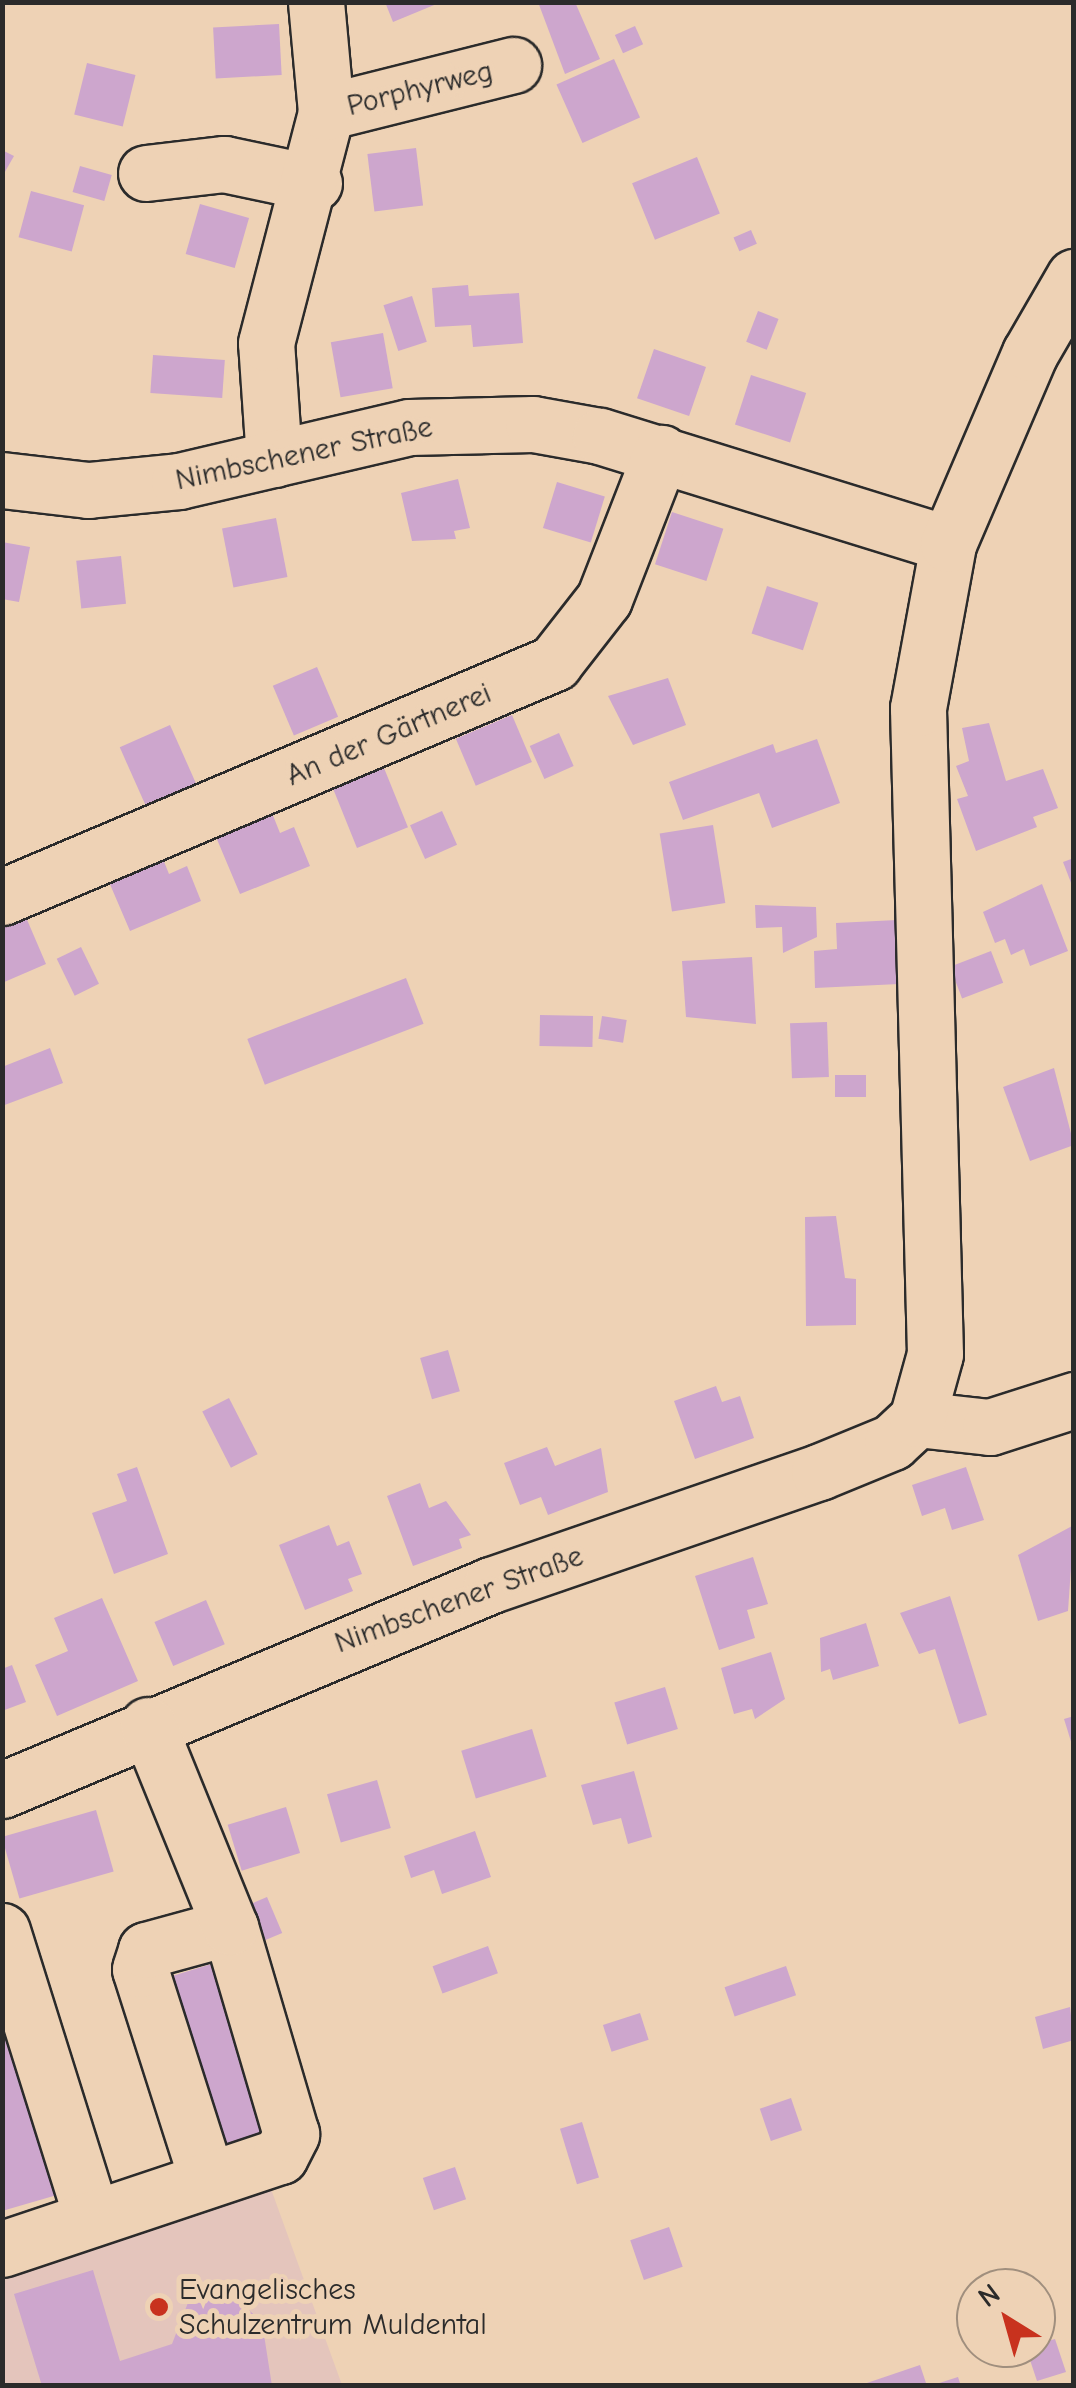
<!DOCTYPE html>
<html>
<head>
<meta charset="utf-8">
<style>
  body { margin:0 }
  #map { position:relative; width:1076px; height:2388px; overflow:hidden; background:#eed2b5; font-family:"Comic Neue",sans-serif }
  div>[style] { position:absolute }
  .built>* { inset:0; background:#e4c5bc }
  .building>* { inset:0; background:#cda6cd; transform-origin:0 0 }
  .roads { filter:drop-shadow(2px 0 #2b2b2b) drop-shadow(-2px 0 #2b2b2b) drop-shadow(0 2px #2b2b2b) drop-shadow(0 -2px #2b2b2b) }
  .minor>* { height:55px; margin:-27.5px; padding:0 27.5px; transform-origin:27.5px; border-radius:27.5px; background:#eed2b5 }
  .dots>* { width:28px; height:28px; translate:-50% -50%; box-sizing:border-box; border:5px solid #eed2b5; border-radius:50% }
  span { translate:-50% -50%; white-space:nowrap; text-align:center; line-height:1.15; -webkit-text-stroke:10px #eed2b5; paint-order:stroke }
  .street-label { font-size:30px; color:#2b2b2b }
  .poi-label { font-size:30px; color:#2b2b2b }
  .left { translate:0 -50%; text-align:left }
  .frame { position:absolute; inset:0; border:5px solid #2b2b2b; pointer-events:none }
  .north { position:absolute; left:956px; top:2268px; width:100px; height:100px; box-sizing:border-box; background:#eed2b5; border:2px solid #a08f7e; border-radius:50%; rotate:323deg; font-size:28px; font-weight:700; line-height:40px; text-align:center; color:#2b2b2b }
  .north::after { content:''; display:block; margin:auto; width:35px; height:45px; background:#c8321e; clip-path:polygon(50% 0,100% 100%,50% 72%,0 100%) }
</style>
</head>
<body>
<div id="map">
  <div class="built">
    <i style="clip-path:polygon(271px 2189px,342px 2385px,3px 2386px,3px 2266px)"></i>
  </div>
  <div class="building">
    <i style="clip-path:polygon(385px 2px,439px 2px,439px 3px,393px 22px)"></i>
    <i style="clip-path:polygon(538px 2px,575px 2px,600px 59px,565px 74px)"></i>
    <i style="left:279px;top:24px;width:51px;height:66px;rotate:87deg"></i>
    <i style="left:635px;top:26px;width:20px;height:22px;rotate:66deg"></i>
    <i style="left:614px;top:59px;width:64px;height:63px;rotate:66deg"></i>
    <i style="left:87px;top:63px;width:50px;height:53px;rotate:14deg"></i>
    <i style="left:416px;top:148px;width:58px;height:49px;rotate:83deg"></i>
    <i style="clip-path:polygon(2px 150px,14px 156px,2px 177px)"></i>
    <i style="left:697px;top:157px;width:61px;height:70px;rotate:68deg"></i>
    <i style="left:80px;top:166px;width:33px;height:27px;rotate:16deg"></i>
    <i style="left:31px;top:191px;width:55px;height:48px;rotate:15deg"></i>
    <i style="left:200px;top:204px;width:51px;height:52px;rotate:16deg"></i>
    <i style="left:751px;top:230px;width:15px;height:19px;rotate:67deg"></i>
    <i style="clip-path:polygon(468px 285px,469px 296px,519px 293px,523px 343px,473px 347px,471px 325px,435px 327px,432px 288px)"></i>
    <i style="left:412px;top:296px;width:48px;height:30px;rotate:72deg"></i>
    <i style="left:758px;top:311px;width:22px;height:33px;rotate:21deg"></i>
    <i style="left:383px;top:333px;width:56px;height:53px;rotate:80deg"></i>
    <i style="left:654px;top:349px;width:55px;height:52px;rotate:19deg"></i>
    <i style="left:153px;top:355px;width:72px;height:38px;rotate:4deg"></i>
    <i style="left:751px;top:375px;width:58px;height:52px;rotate:18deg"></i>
    <i style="clip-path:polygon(458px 479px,470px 528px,454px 531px,456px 539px,412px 541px,401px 493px)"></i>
    <i style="left:557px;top:482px;width:50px;height:48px;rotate:17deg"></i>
    <i style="left:672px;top:512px;width:54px;height:55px;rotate:18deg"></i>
    <i style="left:276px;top:518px;width:60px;height:55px;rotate:79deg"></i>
    <i style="clip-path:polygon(2px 542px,30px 547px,19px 602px,2px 599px)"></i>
    <i style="left:121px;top:556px;width:48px;height:45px;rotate:84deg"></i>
    <i style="left:767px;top:586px;width:54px;height:50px;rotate:18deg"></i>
    <i style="left:317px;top:667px;width:54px;height:48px;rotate:67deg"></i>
    <i style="clip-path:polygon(668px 678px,686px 725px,633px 745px,608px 696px)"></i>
    <i style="left:512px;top:715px;width:51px;height:61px;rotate:67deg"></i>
    <i style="clip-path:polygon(989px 723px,1006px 781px,1043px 769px,1058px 808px,1033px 817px,1037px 827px,976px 851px,957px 799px,968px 796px,956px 766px,969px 761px,962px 728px)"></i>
    <i style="left:170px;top:725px;width:64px;height:55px;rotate:66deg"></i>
    <i style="left:559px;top:733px;width:36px;height:32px;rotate:66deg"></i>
    <i style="clip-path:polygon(817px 739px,840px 803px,772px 828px,759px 793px,683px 820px,669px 782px,773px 744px,776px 753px)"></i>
    <i style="left:384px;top:768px;width:64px;height:55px;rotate:68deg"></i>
    <i style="left:442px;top:811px;width:37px;height:35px;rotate:66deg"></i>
    <i style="clip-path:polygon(272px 813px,280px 833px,294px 827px,310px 866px,240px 894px,216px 837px)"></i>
    <i style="left:713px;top:825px;width:79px;height:54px;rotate:81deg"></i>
    <i style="clip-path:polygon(1074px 858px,1074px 888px,1073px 888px,1063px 862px)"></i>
    <i style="clip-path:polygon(163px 859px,169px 874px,187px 866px,201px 901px,130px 931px,109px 882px)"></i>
    <i style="clip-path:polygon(1042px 884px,1068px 951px,1030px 966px,1024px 949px,1011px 955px,1005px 939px,995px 943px,983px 912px)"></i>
    <i style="clip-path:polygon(755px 905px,816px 907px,817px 937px,783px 953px,782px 927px,756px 928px)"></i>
    <i style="clip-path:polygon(25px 915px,46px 964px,2px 983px,2px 925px)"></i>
    <i style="clip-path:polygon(897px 920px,899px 984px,815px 988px,814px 951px,837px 949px,836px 923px)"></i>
    <i style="left:81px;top:947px;width:41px;height:27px;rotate:64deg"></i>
    <i style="left:991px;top:951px;width:34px;height:44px;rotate:69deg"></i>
    <i style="clip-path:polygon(752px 957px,756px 1024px,686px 1017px,682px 961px)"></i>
    <i style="left:406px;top:978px;width:49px;height:170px;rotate:69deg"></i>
    <i style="left:540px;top:1015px;width:53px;height:31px;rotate:1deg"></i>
    <i style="left:602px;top:1016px;width:25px;height:23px;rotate:9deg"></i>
    <i style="left:827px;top:1022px;width:55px;height:37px;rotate:88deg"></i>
    <i style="clip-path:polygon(50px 1048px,63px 1083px,2px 1106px,2px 1067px)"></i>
    <i style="clip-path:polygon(1054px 1068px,1074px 1145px,1030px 1161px,1003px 1087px)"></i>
    <i style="left:835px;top:1075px;width:31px;height:22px"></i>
    <i style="clip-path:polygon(836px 1216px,845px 1278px,856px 1279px,856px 1325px,806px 1326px,805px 1217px)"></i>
    <i style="left:448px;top:1350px;width:43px;height:29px;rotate:74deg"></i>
    <i style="clip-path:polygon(716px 1386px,722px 1402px,740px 1396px,754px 1438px,695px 1459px,674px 1401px)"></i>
    <i style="left:229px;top:1398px;width:63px;height:30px;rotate:63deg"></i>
    <i style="clip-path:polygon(547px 1447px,555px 1466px,601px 1448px,608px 1492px,548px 1515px,541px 1497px,520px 1505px,504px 1463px)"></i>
    <i style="clip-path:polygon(137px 1467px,168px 1554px,114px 1574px,92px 1513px,127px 1501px,117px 1474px)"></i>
    <i style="clip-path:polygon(966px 1467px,984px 1520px,952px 1530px,945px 1508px,922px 1516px,912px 1485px)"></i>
    <i style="clip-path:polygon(420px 1483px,429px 1508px,446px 1501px,471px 1535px,459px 1539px,462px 1548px,413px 1566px,387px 1496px)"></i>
    <i style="clip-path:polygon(329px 1525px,337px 1546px,349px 1541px,362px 1574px,348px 1579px,353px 1591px,305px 1610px,279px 1545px)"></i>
    <i style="clip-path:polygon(1074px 1525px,1068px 1611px,1038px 1621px,1018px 1555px)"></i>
    <i style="clip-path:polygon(753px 1557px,768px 1604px,747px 1610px,755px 1638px,719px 1650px,695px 1576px)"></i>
    <i style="clip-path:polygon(950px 1596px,987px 1715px,959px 1724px,935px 1649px,919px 1654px,900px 1613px)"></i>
    <i style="clip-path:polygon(102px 1598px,138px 1681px,57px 1716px,35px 1665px,68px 1651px,54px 1618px)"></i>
    <i style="left:206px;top:1600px;width:48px;height:56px;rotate:67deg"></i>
    <i style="clip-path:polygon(866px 1623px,879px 1666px,833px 1680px,830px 1669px,821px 1672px,820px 1638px)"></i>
    <i style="clip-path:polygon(771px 1652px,785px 1699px,755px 1719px,752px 1709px,734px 1714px,721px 1668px)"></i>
    <i style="clip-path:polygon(12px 1665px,26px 1702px,2px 1711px,2px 1669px)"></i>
    <i style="left:665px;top:1687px;width:44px;height:53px;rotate:73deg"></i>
    <i style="clip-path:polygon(1074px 1716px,1074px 1748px,1073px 1748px,1064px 1719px)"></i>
    <i style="left:532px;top:1729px;width:50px;height:74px;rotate:73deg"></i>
    <i style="clip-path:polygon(634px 1771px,652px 1837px,628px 1844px,621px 1818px,593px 1825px,581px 1785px)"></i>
    <i style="left:377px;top:1780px;width:50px;height:52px;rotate:74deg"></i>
    <i style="left:286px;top:1807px;width:48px;height:61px;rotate:73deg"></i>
    <i style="left:96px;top:1810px;width:64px;height:98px;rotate:74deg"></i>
    <i style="clip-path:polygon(475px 1831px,491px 1877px,442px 1894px,434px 1870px,411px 1878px,404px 1856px)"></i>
    <i style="left:267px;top:1897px;width:39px;height:28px;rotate:67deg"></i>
    <i style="left:488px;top:1946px;width:29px;height:59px;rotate:70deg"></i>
    <i style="left:218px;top:1962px;width:179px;height:59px;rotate:73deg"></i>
    <i style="left:786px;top:1966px;width:31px;height:65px;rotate:71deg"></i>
    <i style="clip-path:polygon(1070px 2007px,1074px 2040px,1043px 2049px,1035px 2017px)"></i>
    <i style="left:640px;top:2013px;width:28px;height:39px;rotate:72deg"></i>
    <i style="clip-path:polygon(2px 2016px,57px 2195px,2px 2211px)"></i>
    <i style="left:791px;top:2098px;width:34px;height:33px;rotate:71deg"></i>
    <i style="left:582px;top:2122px;width:58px;height:23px;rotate:73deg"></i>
    <i style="left:455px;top:2167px;width:34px;height:34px;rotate:71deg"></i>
    <i style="left:669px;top:2227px;width:42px;height:41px;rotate:71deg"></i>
    <i style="clip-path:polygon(93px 2270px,120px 2361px,172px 2344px,189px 2300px,230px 2293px,262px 2322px,272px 2386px,42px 2386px,14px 2294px)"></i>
    <i style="clip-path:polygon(1036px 2329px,1041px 2343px,1055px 2339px,1066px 2372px,1037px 2381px,1026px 2348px,1036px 2348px)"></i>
    <i style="clip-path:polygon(991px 2348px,1025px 2348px,1025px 2349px,994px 2359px)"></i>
    <i style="clip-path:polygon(920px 2365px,927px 2386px,861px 2386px,861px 2385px)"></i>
    <i style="clip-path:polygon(958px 2377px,961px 2386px,933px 2386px,933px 2385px)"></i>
  </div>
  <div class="roads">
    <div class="minor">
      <i style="left:326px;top:112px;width:193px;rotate:-14.1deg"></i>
      <i style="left:146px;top:173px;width:79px;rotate:-6.6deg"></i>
      <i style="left:224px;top:164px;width:92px;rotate:11.9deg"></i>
      <i style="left:274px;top:459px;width:116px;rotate:-93.9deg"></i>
      <i style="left:266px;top:343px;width:239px;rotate:-75.4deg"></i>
      <i style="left:326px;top:112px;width:110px;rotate:-95.2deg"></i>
      <i style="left:2px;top:480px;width:87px;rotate:6.6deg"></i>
      <i style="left:88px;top:490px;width:91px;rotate:-5.6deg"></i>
      <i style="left:179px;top:481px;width:236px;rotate:-13.2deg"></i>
      <i style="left:409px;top:427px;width:124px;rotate:-1.4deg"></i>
      <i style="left:533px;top:424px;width:68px;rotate:10.2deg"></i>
      <i style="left:600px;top:436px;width:364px;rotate:17.2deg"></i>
      <i style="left:2px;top:897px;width:600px;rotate:-22.97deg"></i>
      <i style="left:554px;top:663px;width:81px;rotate:-52deg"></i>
      <i style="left:604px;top:599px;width:157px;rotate:-68.7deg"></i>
      <i style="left:917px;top:1419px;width:73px;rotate:6.3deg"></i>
      <i style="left:990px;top:1427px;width:88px;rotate:-17.8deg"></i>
      <i style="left:2px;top:1790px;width:530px;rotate:-22.74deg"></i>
      <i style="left:491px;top:1585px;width:347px;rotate:-19deg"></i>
      <i style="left:819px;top:1472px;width:79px;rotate:-22.3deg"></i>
      <i style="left:892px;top:1442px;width:34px;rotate:-43deg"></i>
      <i style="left:917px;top:1419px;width:67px;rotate:-74.5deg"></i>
      <i style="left:935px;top:1354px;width:646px;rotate:-91.51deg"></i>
      <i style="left:918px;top:708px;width:167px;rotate:-79.6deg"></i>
      <i style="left:948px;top:544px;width:208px;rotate:-66.8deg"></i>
      <i style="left:1030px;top:353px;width:88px;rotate:-59.9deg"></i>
      <i style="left:2px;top:1931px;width:301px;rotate:72.6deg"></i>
      <i style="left:207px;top:2179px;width:220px;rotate:-107.7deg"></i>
      <i style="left:140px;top:1969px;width:20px;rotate:-72deg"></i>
      <i style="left:146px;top:1950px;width:87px;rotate:-15.3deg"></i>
      <i style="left:2px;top:2249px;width:293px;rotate:-18.5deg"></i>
      <i style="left:280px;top:2156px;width:25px;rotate:-63deg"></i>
      <i style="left:291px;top:2134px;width:216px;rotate:-106.4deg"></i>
      <i style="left:230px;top:1927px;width:218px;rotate:-112.1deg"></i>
    </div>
  </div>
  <div class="dots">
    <i style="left:159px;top:2307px;background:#c8321e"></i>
  </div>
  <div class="street-label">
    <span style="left:420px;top:89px;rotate:-14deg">Porphyrweg</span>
    <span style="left:304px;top:454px;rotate:-12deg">Nimbschener Straße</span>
    <span style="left:389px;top:735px;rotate:-23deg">An der Gärtnerei</span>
    <span style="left:459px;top:1600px;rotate:-20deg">Nimbschener Straße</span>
  </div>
  <div class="poi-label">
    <span class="left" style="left:179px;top:2307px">Evangelisches<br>Schulzentrum Muldental</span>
  </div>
  <div class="frame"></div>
  <div class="north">N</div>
</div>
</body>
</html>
